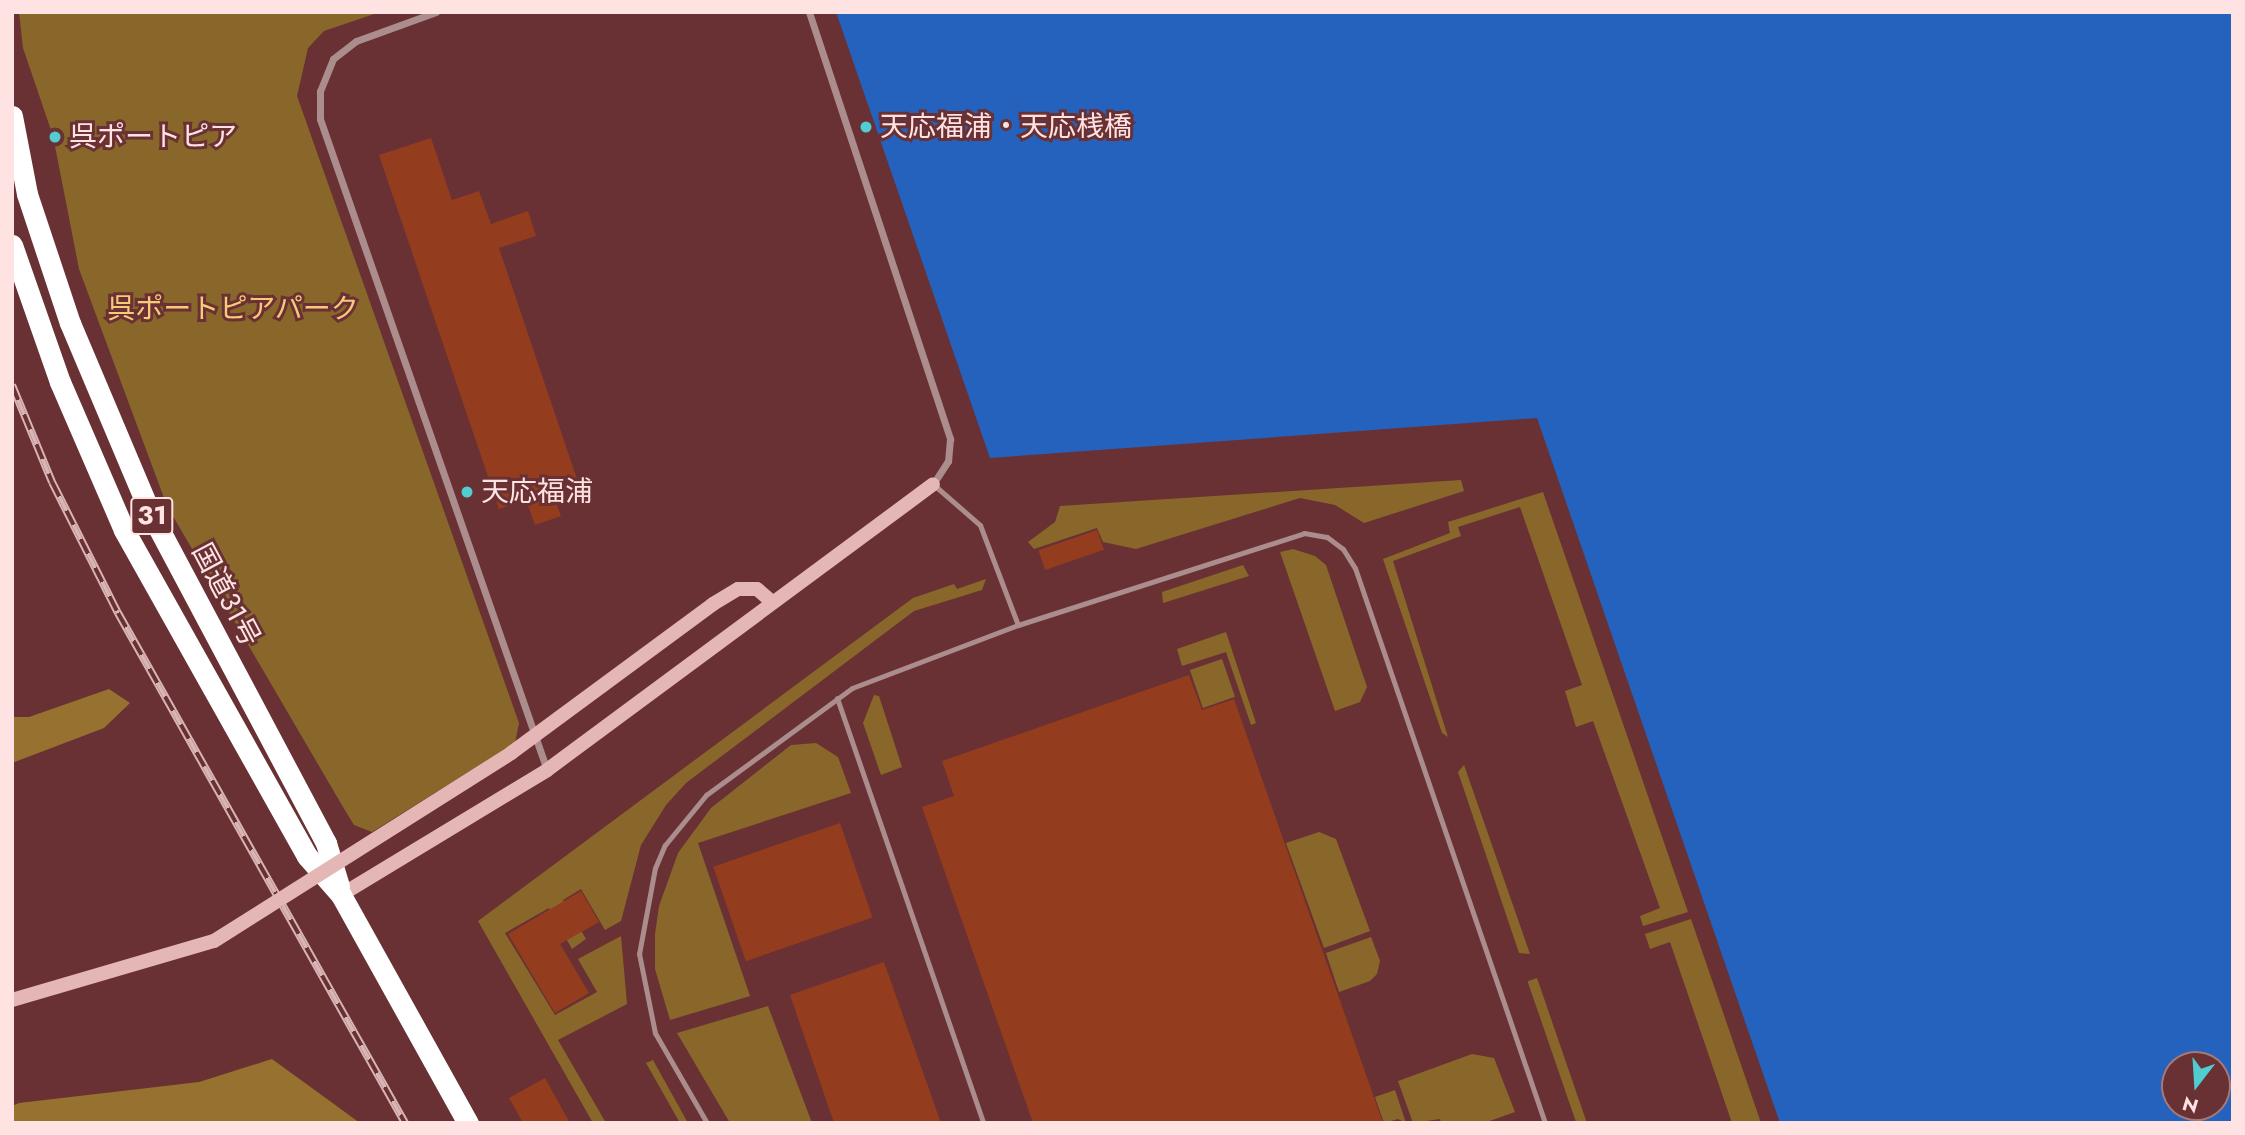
<!DOCTYPE html>
<html>
<head>
<meta charset="utf-8">
<style>
  body { margin:0 }
  #map { position:relative; width:2245px; height:1135px; overflow:hidden; background:#693133; font-family:Jost,"Noto Sans JP",sans-serif }
  div>[style] { position:absolute }
  .green>* { inset:0; background:#89672b; transform-origin:0 0 }
  .forest>* { inset:0; background:#967130 }
  .water>* { inset:0; background:#2562be }
  .building>* { inset:0; background:#943c1e; transform-origin:0 0 }
  .lane>* { height:5px; margin:-2.5px; padding:0 2.5px; transform-origin:2.5px; border-radius:2.5px; background:#ab8d8d }
  .street>* { height:7px; margin:-3.5px; padding:0 3.5px; transform-origin:3.5px; border-radius:3.5px; background:#ab8d8d }
  .secondary>* { height:14px; margin:-7px; padding:0 7px; transform-origin:7px; border-radius:7px; background:#e4b6b5 }
  .highway>* { height:21px; margin:-10.5px; padding:0 10.5px; transform-origin:10.5px; border-radius:10.5px; background:#fff }
  .rail>* { height:8px; margin-top:-4px; transform-origin:0; background:repeating-linear-gradient(90deg,#693133 0 16px,#d8b4b4 0 32px); box-sizing:border-box; border-block:2px solid #d8b4b4 }
  .secondary-bridge>* { height:14px; margin:-7px; padding:0 7px; transform-origin:7px; border-radius:7px; background:#e4b6b5 }
  .dots>* { width:19px; height:19px; translate:-50% -50%; box-sizing:border-box; border:4px solid #693133; border-radius:50% }
  span { translate:-50% -50%; white-space:nowrap; text-align:center; line-height:1.15; -webkit-text-stroke:6px #693133; paint-order:stroke }
  .shield-label span { padding:2px 5px; background:#693133; border:2px solid; border-radius:5px; -webkit-text-stroke-width:0 }
  .shield-label { font-size:26px; color:#ffe2e2; font-weight:700 }
  .poi-label { font-size:28px; color:#ffe2e2 }
  .left { translate:0 -50%; text-align:left }
  .park-label { font-size:28px; color:#f9c879 }
  .street-label { font-size:28px; color:#ffe2e2 }
  .frame { position:absolute; inset:0; border:14px solid #ffe2e2; pointer-events:none }
  .north { position:absolute; left:2161px; top:1051px; width:70px; height:70px; box-sizing:border-box; background:#693133; border:2px solid #a57879; border-radius:50%; rotate:197deg; font-size:19px; font-weight:700; line-height:28px; text-align:center; color:#ffe2e2 }
  .north::after { content:''; display:block; margin:auto; width:24px; height:32px; background:#51ccd1; clip-path:polygon(50% 0,100% 100%,50% 72%,0 100%) }
</style>
</head>
<body>
<div id="map">
  <div class="green">
    <i style="clip-path:polygon(19px 12px,380px 12px,324px 31px,308px 48px,297px 96px,519px 723px,515px 743px,372px 832px,354px 825px,343px 807px,167px 506px,79px 269px,53px 136px,23px 48px)"></i>
    <i style="clip-path:polygon(1461px 480px,1464px 491px,1364px 523px,1335px 505px,1300px 498px,1136px 549px,1103px 542px,1097px 528px,1034px 549px,1028px 542px,1055px 522px,1060px 506px)"></i>
    <i style="clip-path:polygon(1543px 492px,1688px 912px,1643px 926px,1640px 916px,1660px 908px,1593px 721px,1576px 727px,1565px 691px,1582px 685px,1520px 507px,1458px 527px,1461px 536px,1393px 561px,1448px 737px,1442px 733px,1383px 559px,1450px 533px,1448px 522px)"></i>
    <i style="clip-path:polygon(1293px 549px,1315px 556px,1326px 565px,1367px 687px,1360px 702px,1335px 711px,1280px 552px)"></i>
    <i style="clip-path:polygon(1243px 565px,1249px 576px,1163px 603px,1162px 592px)"></i>
    <i style="clip-path:polygon(986px 579px,982px 590px,914px 611px,686px 783px,666px 805px,641px 845px,621px 921px,605px 930px,581px 889px,563px 900px,586px 939px,572px 949px,549px 908px,505px 933px,555px 1015px,597px 992px,578px 959px,621px 936px,627px 1004px,558px 1040px,606px 1123px,593px 1123px,478px 921px,913px 598px,954px 584px,957px 589px)"></i>
    <i style="clip-path:polygon(1226px 632px,1256px 723px,1251px 725px,1226px 652px,1182px 666px,1177px 649px)"></i>
    <i style="left:1222px;top:659px;width:40px;height:34px;rotate:71deg"></i>
    <i style="clip-path:polygon(874px 695px,879px 696px,902px 767px,881px 775px,863px 723px)"></i>
    <i style="clip-path:polygon(816px 743px,838px 757px,851px 793px,698px 843px,750px 996px,670px 1020px,655px 969px,655px 934px,659px 906px,678px 853px,711px 808px,791px 745px)"></i>
    <i style="clip-path:polygon(1464px 765px,1530px 954px,1519px 953px,1458px 772px)"></i>
    <i style="clip-path:polygon(1319px 832px,1336px 839px,1370px 931px,1324px 948px,1286px 843px)"></i>
    <i style="clip-path:polygon(1691px 919px,1761px 1123px,1732px 1123px,1670px 942px,1650px 949px,1645px 934px)"></i>
    <i style="clip-path:polygon(1371px 937px,1380px 961px,1377px 974px,1370px 981px,1339px 992px,1326px 953px)"></i>
    <i style="left:1537px;top:978px;width:153px;height:10px;rotate:71deg"></i>
    <i style="clip-path:polygon(768px 1006px,812px 1123px,730px 1123px,677px 1033px)"></i>
    <i style="clip-path:polygon(1472px 1054px,1494px 1058px,1515px 1112px,1484px 1123px,1441px 1123px,1440px 1119px,1413px 1123px,1398px 1081px)"></i>
    <i style="clip-path:polygon(653px 1060px,688px 1123px,680px 1123px,646px 1063px)"></i>
    <i style="clip-path:polygon(1395px 1090px,1406px 1123px,1398px 1119px,1384px 1123px,1375px 1097px)"></i>
  </div>
  <div class="forest">
    <i style="clip-path:polygon(109px 689px,130px 703px,104px 728px,12px 763px,12px 717px,29px 717px)"></i>
    <i style="clip-path:polygon(272px 1059px,360px 1123px,12px 1123px,12px 1106px,19px 1103px,199px 1082px)"></i>
  </div>
  <div class="water">
    <i style="clip-path:polygon(evenodd,836px 12px,2233px 12px,2233px 1123px,1780px 1123px,1537px 418px,990px 458px,836px 12px,2175px 1065px,2217px 1065px,2217px 1107px,2175px 1107px,2175px 1065px)"></i>
  </div>
  <div class="building">
    <i style="clip-path:polygon(431px 138px,452px 200px,479px 191px,491px 224px,528px 211px,536px 236px,499px 248px,578px 482px,552px 491px,561px 516px,535px 525px,526px 500px,499px 509px,379px 155px)"></i>
    <i style="left:1097px;top:530px;width:21px;height:62px;rotate:71deg"></i>
    <i style="clip-path:polygon(1189px 675px,1202px 710px,1234px 699px,1383px 1123px,1033px 1123px,922px 807px,954px 796px,942px 761px)"></i>
    <i style="left:840px;top:823px;width:100px;height:134px;rotate:71deg"></i>
    <i style="clip-path:polygon(581px 891px,599px 922px,560px 944px,589px 993px,555px 1013px,508px 934px)"></i>
    <i style="clip-path:polygon(884px 962px,941px 1123px,834px 1123px,790px 995px)"></i>
    <i style="clip-path:polygon(545px 1078px,570px 1123px,523px 1123px,509px 1098px)"></i>
  </div>
  <div class="lane">
    <i style="left:934px;top:485px;width:61px;rotate:41deg"></i>
    <i style="left:980px;top:525px;width:107px;rotate:69.2deg"></i>
    <i style="left:837px;top:698px;width:449px;rotate:71deg"></i>
    <i style="left:707px;top:1123px;width:104px;rotate:-120deg"></i>
    <i style="left:655px;top:1033px;width:81px;rotate:-101.4deg"></i>
    <i style="left:639px;top:954px;width:87px;rotate:-79.5deg"></i>
    <i style="left:655px;top:868px;width:25px;rotate:-67deg"></i>
    <i style="left:665px;top:845px;width:65px;rotate:-50.6deg"></i>
    <i style="left:706px;top:795px;width:181px;rotate:-36.2deg"></i>
    <i style="left:852px;top:688px;width:178px;rotate:-20.8deg"></i>
    <i style="left:1018px;top:625px;width:300px;rotate:-17.8deg"></i>
    <i style="left:1304px;top:533px;width:23px;rotate:10deg"></i>
    <i style="left:1327px;top:537px;width:20px;rotate:37deg"></i>
    <i style="left:1343px;top:549px;width:22px;rotate:58deg"></i>
    <i style="left:1355px;top:568px;width:587px;rotate:71.1deg"></i>
  </div>
  <div class="street">
    <i style="left:436px;top:12px;width:85px;rotate:160.1deg"></i>
    <i style="left:356px;top:41px;width:29px;rotate:142deg"></i>
    <i style="left:333px;top:59px;width:35px;rotate:112deg"></i>
    <i style="left:320px;top:91px;width:28px;rotate:90deg"></i>
    <i style="left:320px;top:119px;width:689px;rotate:70.78deg"></i>
    <i style="left:809px;top:12px;width:450px;rotate:71.7deg"></i>
    <i style="left:950px;top:439px;width:22px;rotate:95deg"></i>
    <i style="left:948px;top:461px;width:27px;rotate:123deg"></i>
  </div>
  <div class="secondary">
    <i style="left:713px;top:604px;width:29px;rotate:-31deg"></i>
    <i style="left:738px;top:589px;width:19px"></i>
    <i style="left:757px;top:589px;width:20px;rotate:41deg"></i>
    <i style="left:341px;top:895px;width:241px;rotate:-31.2deg"></i>
    <i style="left:547px;top:770px;width:480px;rotate:-36.5deg"></i>
    <i style="left:12px;top:1000px;width:210px;rotate:-16.3deg"></i>
  </div>
  <div class="highway">
    <i style="left:12px;top:116px;width:79px;rotate:79.1deg"></i>
    <i style="left:27px;top:194px;width:136px;rotate:71.6deg"></i>
    <i style="left:70px;top:323px;width:205px;rotate:67.1deg"></i>
    <i style="left:150px;top:512px;width:375px;rotate:62deg"></i>
    <i style="left:326px;top:843px;width:45px;rotate:73.2deg"></i>
    <i style="left:12px;top:245px;width:145px;rotate:70.7deg"></i>
    <i style="left:60px;top:382px;width:161px;rotate:66.6deg"></i>
    <i style="left:124px;top:530px;width:374px;rotate:60.7deg"></i>
    <i style="left:307px;top:856px;width:52px;rotate:48.9deg"></i>
    <i style="left:341px;top:895px;width:261px;rotate:60.9deg"></i>
  </div>
  <div class="rail">
    <i style="left:12px;top:385px;width:105px;rotate:67.6deg"></i>
    <i style="left:52px;top:482px;width:147px;rotate:63.3deg"></i>
    <i style="left:118px;top:613px;width:585px;rotate:60.63deg"></i>
  </div>
  <div class="secondary-bridge">
    <i style="left:214px;top:941px;width:352px;rotate:-32.3deg"></i>
    <i style="left:511px;top:753px;width:251px;rotate:-36.4deg"></i>
  </div>
  <div class="dots">
    <i style="left:866px;top:127px;background:#51ccd1"></i>
    <i style="left:55px;top:137px;background:#51ccd1"></i>
    <i style="left:467px;top:492px;background:#51ccd1"></i>
  </div>
  <div class="shield-label">
    <span style="left:152px;top:516px">31</span>
  </div>
  <div class="poi-label">
    <span class="left" style="left:880px;top:127px">天応福浦・天応桟橋</span>
    <span class="left" style="left:69px;top:137px">呉ポートピア</span>
    <span class="left" style="left:481px;top:492px">天応福浦</span>
  </div>
  <div class="park-label">
    <span style="left:233px;top:309px">呉ポートピアパーク</span>
  </div>
  <div class="street-label">
    <span style="left:226px;top:595px;rotate:62deg">国道31号</span>
  </div>
  <div class="frame"></div>
  <div class="north">N</div>
</div>
</body>
</html>
